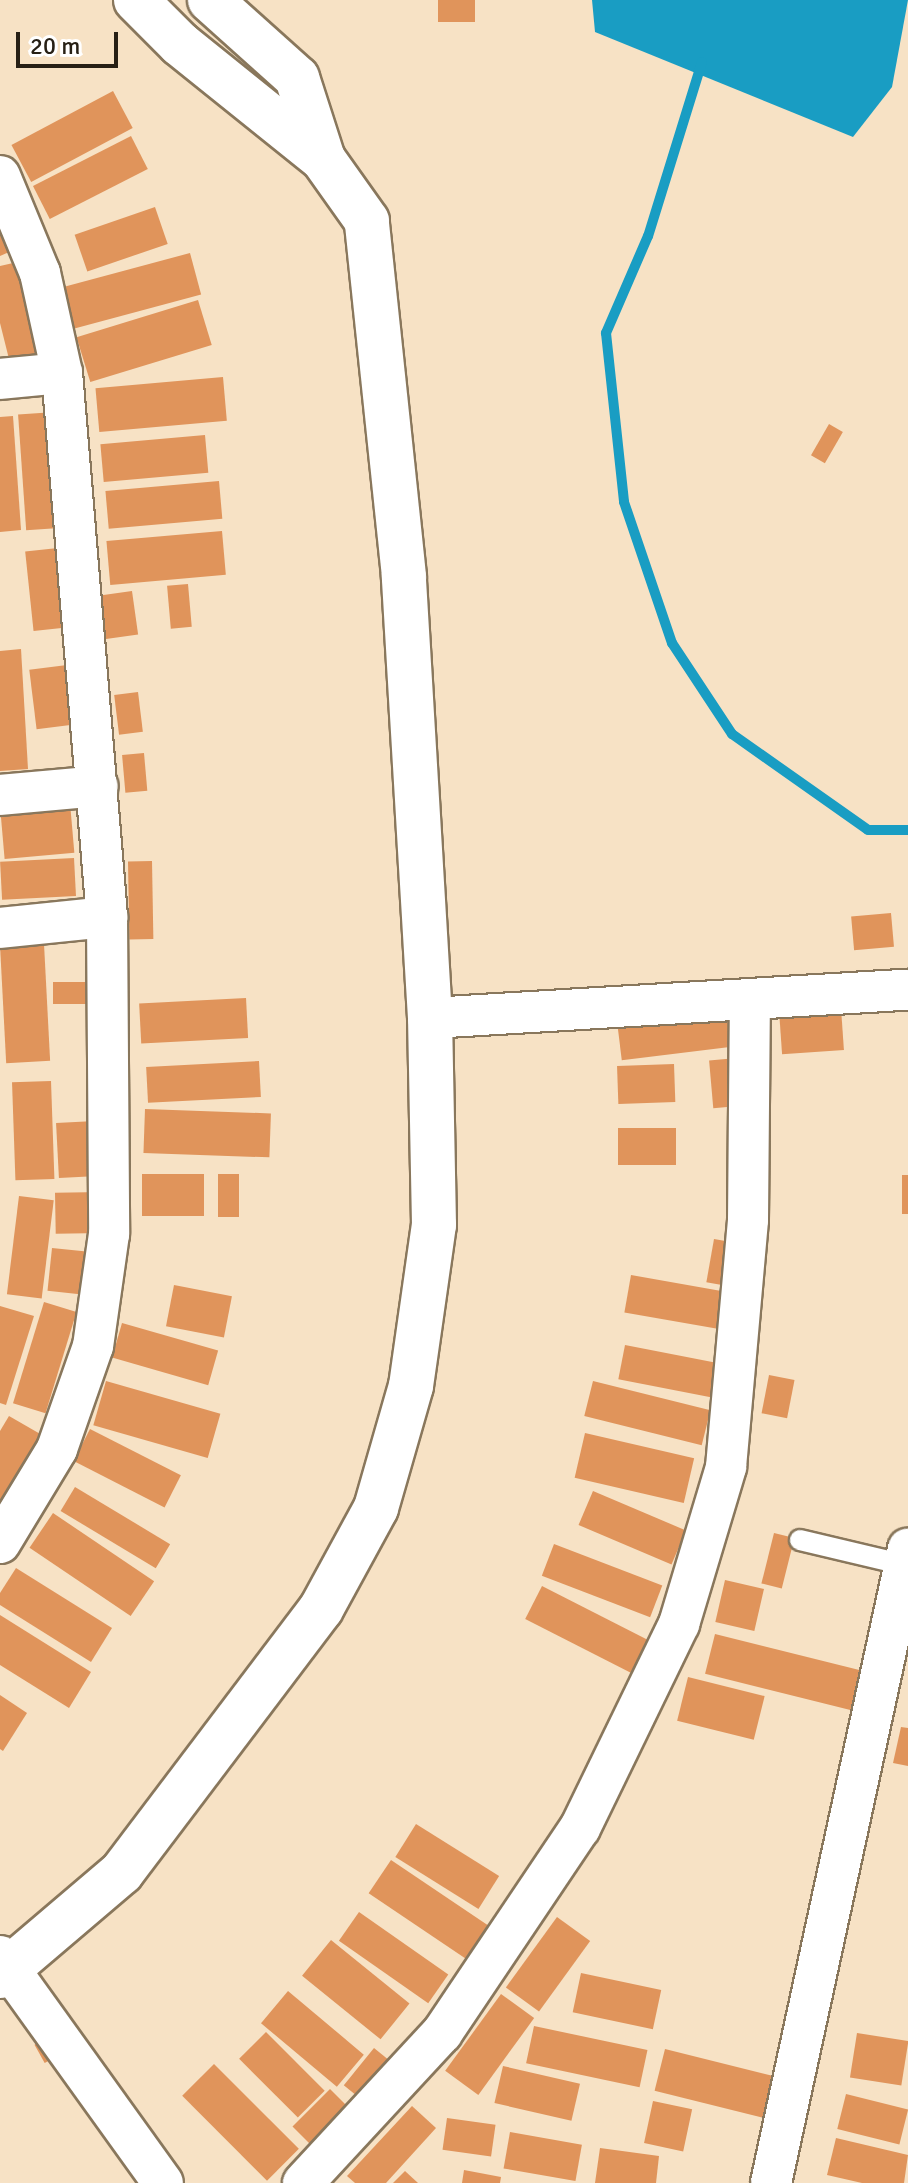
<!DOCTYPE html>
<html>
<head>
<meta charset="utf-8">
<style>
  body { margin:0 }
  #map { position:relative; width:908px; height:2183px; overflow:hidden; background:#f7e2c5; font-family:Signika,sans-serif }
  div>[style] { position:absolute }
  .water>* { inset:0; background:#199dc3 }
  .stream>* { height:10px; margin:-5px; padding:0 5px; transform-origin:5px; border-radius:5px; background:#199dc3 }
  .building>* { inset:0; background:#e0945b; transform-origin:0 0 }
  .roads { filter:drop-shadow(2px 0 #89775c) drop-shadow(-2px 0 #89775c) drop-shadow(0 2px #89775c) drop-shadow(0 -2px #89775c) }
  .lane>* { height:20px; margin:-10px; padding:0 10px; transform-origin:10px; border-radius:10px; background:#fff }
  .street>* { height:40px; margin:-20px; padding:0 20px; transform-origin:20px; border-radius:20px; background:#fff }
  .secondary>* { height:44px; margin:-22px; padding:0 22px; transform-origin:22px; border-radius:22px; background:#fff }
  span { translate:-50% -50%; white-space:nowrap; text-align:center; line-height:1.15; -webkit-text-stroke:6px #fff; paint-order:stroke }
  .scale { position:absolute; left:16px; top:32px; width:102px; height:36px; box-sizing:border-box; border:4px solid #272015; border-top:0; padding-left:10px; font-size:24px; line-height:28px; white-space:nowrap; color:#272015; -webkit-text-stroke:6px #fff; paint-order:stroke }
</style>
</head>
<body>
<div id="map">
  <div class="water">
    <i style="clip-path:polygon(592px 0,908px 0,892px 87px,853px 137px,595px 32px)"></i>
  </div>
  <div class="stream">
    <i style="left:702px;top:62px;width:182px;rotate:107.2deg"></i>
    <i style="left:648px;top:236px;width:106px;rotate:113.4deg"></i>
    <i style="left:606px;top:333px;width:170px;rotate:83.9deg"></i>
    <i style="left:624px;top:502px;width:149px;rotate:71.2deg"></i>
    <i style="left:672px;top:643px;width:109px;rotate:56.6deg"></i>
    <i style="left:732px;top:734px;width:166px;rotate:35.2deg"></i>
    <i style="left:868px;top:830px;width:40px"></i>
  </div>
  <div class="building">
    <i style="left:438px;top:0;width:37px;height:22px"></i>
    <i style="left:113px;top:91px;width:42px;height:115px;rotate:62deg"></i>
    <i style="left:131px;top:136px;width:37px;height:110px;rotate:63deg"></i>
    <i style="left:155px;top:207px;width:39px;height:85px;rotate:71deg"></i>
    <i style="clip-path:polygon(0 212px,16px 249px,0 256px)"></i>
    <i style="left:190px;top:253px;width:43px;height:132px;rotate:75deg"></i>
    <i style="clip-path:polygon(22px 261px,44px 355px,10px 363px,0 323px,0 266px)"></i>
    <i style="left:198px;top:300px;width:47px;height:127px;rotate:73deg"></i>
    <i style="left:223px;top:377px;width:44px;height:128px;rotate:85deg"></i>
    <i style="left:55px;top:412px;width:116px;height:37px;rotate:86deg"></i>
    <i style="clip-path:polygon(13px 416px,21px 530px,0 532px,0 417px)"></i>
    <i style="left:829px;top:424px;width:16px;height:36px;rotate:30deg"></i>
    <i style="left:205px;top:435px;width:38px;height:105px;rotate:85deg"></i>
    <i style="left:219px;top:481px;width:38px;height:114px;rotate:85deg"></i>
    <i style="left:222px;top:531px;width:44px;height:116px;rotate:85deg"></i>
    <i style="left:58px;top:548px;width:80px;height:33px;rotate:84deg"></i>
    <i style="left:188px;top:584px;width:43px;height:21px;rotate:85deg"></i>
    <i style="left:132px;top:591px;width:44px;height:36px;rotate:82deg"></i>
    <i style="clip-path:polygon(21px 649px,28px 769px,0 771px,0 651px)"></i>
    <i style="left:67px;top:665px;width:60px;height:38px;rotate:83deg"></i>
    <i style="left:138px;top:692px;width:40px;height:24px;rotate:83deg"></i>
    <i style="left:144px;top:753px;width:38px;height:22px;rotate:85deg"></i>
    <i style="left:70px;top:803px;width:50px;height:70px;rotate:85deg"></i>
    <i style="left:74px;top:858px;width:38px;height:74px;rotate:87deg"></i>
    <i style="left:152px;top:861px;width:78px;height:24px;rotate:89deg"></i>
    <i style="left:891px;top:913px;width:34px;height:40px;rotate:85deg"></i>
    <i style="left:44px;top:944px;width:117px;height:44px;rotate:87deg"></i>
    <i style="left:88px;top:982px;width:22px;height:35px;rotate:90deg"></i>
    <i style="left:246px;top:998px;width:40px;height:107px;rotate:87deg"></i>
    <i style="left:841px;top:1008px;width:42px;height:62px;rotate:86deg"></i>
    <i style="left:736px;top:1014px;width:32px;height:119px;rotate:83deg"></i>
    <i style="left:737px;top:1058px;width:48px;height:28px;rotate:85deg"></i>
    <i style="left:259px;top:1061px;width:36px;height:113px;rotate:87deg"></i>
    <i style="left:674px;top:1064px;width:38px;height:57px;rotate:88deg"></i>
    <i style="left:51px;top:1081px;width:98px;height:39px;rotate:88deg"></i>
    <i style="left:145px;top:1109px;width:126px;height:44px;rotate:2deg"></i>
    <i style="left:95px;top:1121px;width:55px;height:39px;rotate:87deg"></i>
    <i style="left:618px;top:1128px;width:58px;height:37px"></i>
    <i style="left:142px;top:1174px;width:62px;height:42px"></i>
    <i style="left:218px;top:1174px;width:21px;height:43px"></i>
    <i style="left:902px;top:1175px;width:6px;height:39px"></i>
    <i style="left:102px;top:1192px;width:41px;height:47px;rotate:89deg"></i>
    <i style="left:19px;top:1196px;width:35px;height:99px;rotate:7deg"></i>
    <i style="left:714px;top:1239px;width:23px;height:44px;rotate:10deg"></i>
    <i style="left:52px;top:1248px;width:37px;height:43px;rotate:6deg"></i>
    <i style="left:631px;top:1275px;width:96px;height:38px;rotate:10deg"></i>
    <i style="left:174px;top:1285px;width:59px;height:42px;rotate:11deg"></i>
    <i style="left:44px;top:1302px;width:34px;height:106px;rotate:17deg"></i>
    <i style="clip-path:polygon(0 1306px,34px 1316px,6px 1405px,0 1403px)"></i>
    <i style="left:122px;top:1323px;width:100px;height:36px;rotate:16deg"></i>
    <i style="left:625px;top:1345px;width:102px;height:35px;rotate:11deg"></i>
    <i style="left:769px;top:1375px;width:26px;height:39px;rotate:11deg"></i>
    <i style="left:106px;top:1381px;width:119px;height:46px;rotate:16deg"></i>
    <i style="left:593px;top:1381px;width:121px;height:36px;rotate:14deg"></i>
    <i style="clip-path:polygon(9px 1416px,42px 1435px,0 1508px,0 1431px)"></i>
    <i style="left:90px;top:1429px;width:102px;height:36px;rotate:27deg"></i>
    <i style="left:585px;top:1433px;width:112px;height:46px;rotate:13deg"></i>
    <i style="left:75px;top:1487px;width:111px;height:28px;rotate:31deg"></i>
    <i style="left:593px;top:1491px;width:101px;height:37px;rotate:23deg"></i>
    <i style="left:53px;top:1513px;width:122px;height:42px;rotate:34deg"></i>
    <i style="left:774px;top:1533px;width:21px;height:52px;rotate:14deg"></i>
    <i style="left:554px;top:1544px;width:116px;height:34px;rotate:21deg"></i>
    <i style="clip-path:polygon(16px 1568px,112px 1628px,91px 1662px,0 1605px,0 1593px)"></i>
    <i style="left:725px;top:1580px;width:40px;height:43px;rotate:13deg"></i>
    <i style="left:542px;top:1586px;width:119px;height:37px;rotate:27deg"></i>
    <i style="clip-path:polygon(0 1615px,91px 1672px,69px 1708px,0 1665px)"></i>
    <i style="left:715px;top:1634px;width:158px;height:41px;rotate:14deg"></i>
    <i style="left:688px;top:1677px;width:79px;height:45px;rotate:14deg"></i>
    <i style="clip-path:polygon(0 1695px,27px 1713px,3px 1751px,0 1749px)"></i>
    <i style="clip-path:polygon(901px 1727px,908px 1728px,908px 1766px,893px 1763px)"></i>
    <i style="left:416px;top:1824px;width:98px;height:39px;rotate:32deg"></i>
    <i style="left:391px;top:1860px;width:124px;height:40px;rotate:34deg"></i>
    <i style="left:359px;top:1912px;width:109px;height:35px;rotate:35deg"></i>
    <i style="left:557px;top:1917px;width:41px;height:87px;rotate:36deg"></i>
    <i style="left:331px;top:1940px;width:101px;height:46px;rotate:39deg"></i>
    <i style="left:581px;top:1973px;width:82px;height:40px;rotate:12deg"></i>
    <i style="left:288px;top:1991px;width:99px;height:42px;rotate:40deg"></i>
    <i style="left:501px;top:1994px;width:41px;height:95px;rotate:36deg"></i>
    <i style="left:534px;top:2026px;width:116px;height:38px;rotate:12deg"></i>
    <i style="left:266px;top:2032px;width:83px;height:38px;rotate:45deg"></i>
    <i style="left:857px;top:2033px;width:52px;height:45px;rotate:9deg"></i>
    <i style="left:52px;top:2035px;width:21px;height:20px;rotate:61deg"></i>
    <i style="left:374px;top:2048px;width:21px;height:48px;rotate:39deg"></i>
    <i style="left:665px;top:2049px;width:119px;height:43px;rotate:14deg"></i>
    <i style="left:214px;top:2064px;width:120px;height:45px;rotate:45deg"></i>
    <i style="left:503px;top:2066px;width:79px;height:38px;rotate:13deg"></i>
    <i style="left:330px;top:2089px;width:35px;height:53px;rotate:45deg"></i>
    <i style="left:846px;top:2094px;width:64px;height:36px;rotate:14deg"></i>
    <i style="left:653px;top:2101px;width:40px;height:43px;rotate:12deg"></i>
    <i style="clip-path:polygon(412px 2106px,436px 2128px,386px 2183px,355px 2183px,347px 2176px)"></i>
    <i style="left:447px;top:2118px;width:49px;height:32px;rotate:8deg"></i>
    <i style="left:510px;top:2132px;width:73px;height:37px;rotate:10deg"></i>
    <i style="clip-path:polygon(836px 2138px,908px 2155px,904px 2183px,862px 2183px,827px 2175px)"></i>
    <i style="clip-path:polygon(600px 2148px,659px 2156px,656px 2183px,595px 2183px)"></i>
    <i style="clip-path:polygon(464px 2170px,501px 2177px,500px 2183px,462px 2183px)"></i>
    <i style="clip-path:polygon(405px 2171px,418px 2183px,393px 2183px)"></i>
  </div>
  <div class="roads">
    <div class="lane">
      <i style="left:800px;top:1540px;width:108px;rotate:13.4deg"></i>
    </div>
    <div class="street">
      <i style="left:0;top:176px;width:105px;rotate:67.6deg"></i>
      <i style="left:40px;top:273px;width:102px;rotate:77.6deg"></i>
      <i style="left:62px;top:373px;width:546px;rotate:85.27deg"></i>
      <i style="left:107px;top:917px;width:317px;rotate:89.6deg"></i>
      <i style="left:109px;top:1234px;width:113px;rotate:98.1deg"></i>
      <i style="left:93px;top:1346px;width:109px;rotate:109.3deg"></i>
      <i style="left:57px;top:1449px;width:110px;rotate:121.2deg"></i>
      <i style="left:0;top:379px;width:62px;rotate:-5.5deg"></i>
      <i style="left:0;top:795px;width:98px;rotate:-5.2deg"></i>
      <i style="left:0;top:928px;width:108px;rotate:-5.9deg"></i>
      <i style="left:430px;top:1018px;width:479px;rotate:-3.4deg"></i>
      <i style="left:0;top:1956px;width:279px;rotate:54.3deg"></i>
      <i style="left:303px;top:2183px;width:205px;rotate:-47.2deg"></i>
      <i style="left:442px;top:2033px;width:247px;rotate:-56.1deg"></i>
      <i style="left:580px;top:1828px;width:227px;rotate:-64.1deg"></i>
      <i style="left:679px;top:1624px;width:164px;rotate:-73.3deg"></i>
      <i style="left:726px;top:1467px;width:248px;rotate:-84.9deg"></i>
      <i style="left:748px;top:1220px;width:217px;rotate:-89.5deg"></i>
      <i style="left:771px;top:2183px;width:649px;rotate:-77.81deg"></i>
    </div>
    <div class="secondary">
      <i style="left:136px;top:0;width:62px;rotate:45deg"></i>
      <i style="left:180px;top:44px;width:184px;rotate:38.8deg"></i>
      <i style="left:0;top:1976px;width:160px;rotate:-40.4deg"></i>
      <i style="left:122px;top:1872px;width:330px;rotate:-52.9deg"></i>
      <i style="left:321px;top:1609px;width:115px;rotate:-61.4deg"></i>
      <i style="left:376px;top:1508px;width:127px;rotate:-74deg"></i>
      <i style="left:411px;top:1386px;width:163px;rotate:-81.9deg"></i>
      <i style="left:434px;top:1225px;width:207px;rotate:-91.1deg"></i>
      <i style="left:430px;top:1018px;width:443px;rotate:-93.4deg"></i>
      <i style="left:404px;top:576px;width:357px;rotate:-96deg"></i>
      <i style="left:367px;top:221px;width:76px;rotate:-125.4deg"></i>
      <i style="left:323px;top:159px;width:85px;rotate:-107.8deg"></i>
      <i style="left:297px;top:78px;width:117px;rotate:-138.1deg"></i>
    </div>
  </div>
  <div class="scale">20 m</div>
</div>
</body>
</html>
